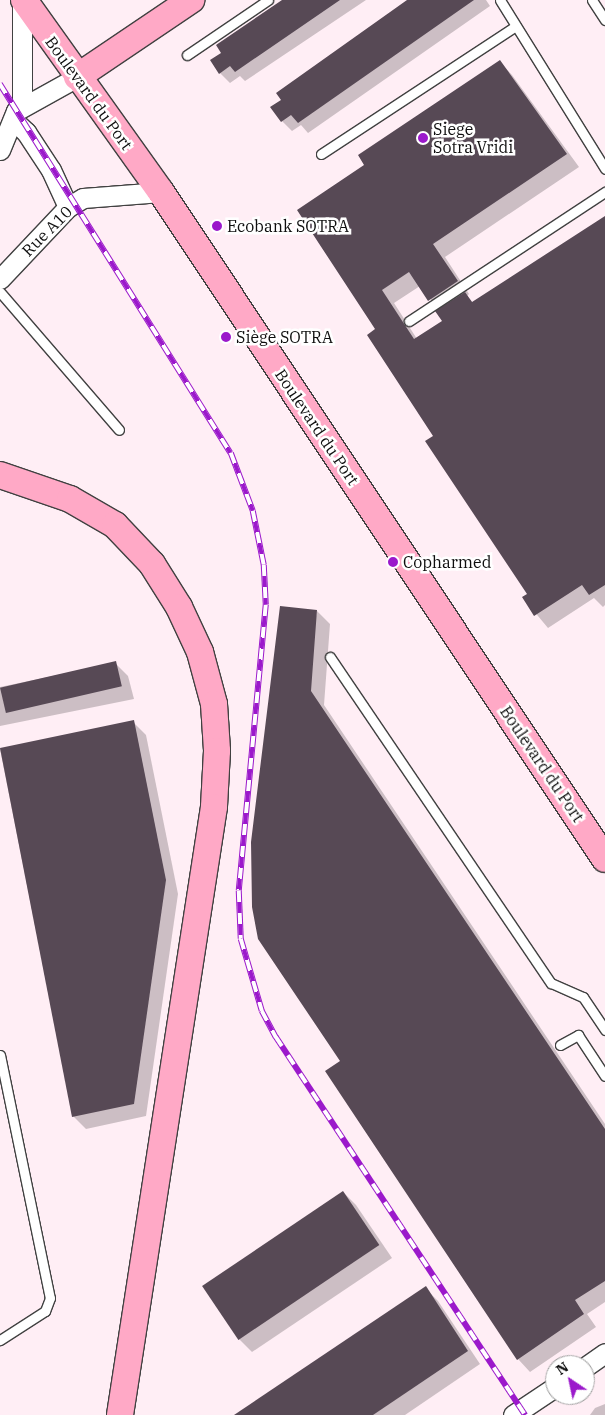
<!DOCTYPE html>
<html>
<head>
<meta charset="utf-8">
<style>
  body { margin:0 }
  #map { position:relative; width:605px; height:1415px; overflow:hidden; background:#ffeef5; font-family:"IBM Plex Serif",serif }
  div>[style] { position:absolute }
  .shadow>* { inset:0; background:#0003 }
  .building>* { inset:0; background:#574955; transform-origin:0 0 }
  .roads { filter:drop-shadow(1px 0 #414141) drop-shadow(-1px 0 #414141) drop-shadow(0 1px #414141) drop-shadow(0 -1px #414141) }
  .lane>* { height:9px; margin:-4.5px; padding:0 4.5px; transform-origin:4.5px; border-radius:4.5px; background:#fff }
  .street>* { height:19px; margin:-9.5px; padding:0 9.5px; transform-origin:9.5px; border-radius:9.5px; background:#fff }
  .secondary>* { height:26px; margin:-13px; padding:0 13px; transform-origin:13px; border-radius:13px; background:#ffa9c6 }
  .rail>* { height:5.5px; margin-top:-2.75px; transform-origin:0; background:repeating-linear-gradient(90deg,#fff 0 11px,#9b19cb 0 22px); box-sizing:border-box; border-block:1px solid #9b19cb }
  .dots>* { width:14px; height:14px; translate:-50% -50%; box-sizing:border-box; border:2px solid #fff; border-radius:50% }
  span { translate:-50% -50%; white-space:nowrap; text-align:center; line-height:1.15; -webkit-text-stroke:5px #fff; paint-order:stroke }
  .street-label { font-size:16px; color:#0e0e0e }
  .poi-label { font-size:16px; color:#0e0e0e }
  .left { translate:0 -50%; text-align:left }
  .north { position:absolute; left:545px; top:1355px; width:50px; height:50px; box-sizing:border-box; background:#fff; border:1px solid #9f9f9f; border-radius:50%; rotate:326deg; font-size:14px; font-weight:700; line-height:20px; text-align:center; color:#0e0e0e }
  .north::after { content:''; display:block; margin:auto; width:18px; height:22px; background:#9b19cb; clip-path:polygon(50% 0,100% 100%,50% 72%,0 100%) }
</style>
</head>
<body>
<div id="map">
  <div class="shadow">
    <i style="clip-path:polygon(285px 0,366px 0,245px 81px,240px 76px,230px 83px,220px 73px,223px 53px)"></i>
    <i style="clip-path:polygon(411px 0,486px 0,490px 6px,308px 133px,301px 125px,292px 131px,282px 121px)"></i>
    <i style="clip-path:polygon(evenodd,500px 62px,512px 75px,579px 167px,445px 257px,469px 294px,467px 296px,473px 303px,605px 217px,605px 605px,603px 607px,594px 598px,548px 628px,523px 598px,528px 594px,434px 437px,377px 330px,366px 165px,500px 62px,420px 286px,439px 310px,444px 322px,417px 339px,394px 303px,420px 286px)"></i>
    <i style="clip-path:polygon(317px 611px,330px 624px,324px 705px,605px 1124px,605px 1302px,587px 1314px,596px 1327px,530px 1372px,518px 1359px,341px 1061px,259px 938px)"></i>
    <i style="clip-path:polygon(115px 663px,128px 676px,134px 699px,0 726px,0 687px)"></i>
    <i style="clip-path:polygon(133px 722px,146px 735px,178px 894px,146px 1116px,86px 1129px,73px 1116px,0 749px)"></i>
    <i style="clip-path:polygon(343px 1192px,356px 1205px,392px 1258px,252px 1352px,239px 1339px)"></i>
    <i style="clip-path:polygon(425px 1288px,438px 1301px,480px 1364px,405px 1415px,236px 1415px)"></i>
    <i style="clip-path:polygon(605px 1404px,605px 1415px,590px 1415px,595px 1408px)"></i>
  </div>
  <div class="building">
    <i style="clip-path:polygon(282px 0,340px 0,235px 72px,230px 66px,219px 74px,210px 60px,221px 53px,216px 45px)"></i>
    <i style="clip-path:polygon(407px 0,474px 0,298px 123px,291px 115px,281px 122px,270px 107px,281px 100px,276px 93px)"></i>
    <i style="clip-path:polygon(500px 60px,567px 154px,433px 244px,458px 281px,428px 301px,409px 272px,382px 290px,414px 339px,442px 321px,435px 311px,465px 292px,472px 302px,605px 216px,605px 585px,589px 595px,582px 585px,534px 616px,522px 597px,527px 594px,425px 441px,433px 436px,367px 335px,375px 329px,297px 210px,364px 165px,358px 155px)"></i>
    <i style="clip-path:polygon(280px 606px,317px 610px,311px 691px,605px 1129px,605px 1281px,575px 1300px,584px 1314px,517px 1360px,325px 1071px,340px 1061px,258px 939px,252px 907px,251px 842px)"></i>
    <i style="left:116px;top:661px;width:26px;height:119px;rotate:77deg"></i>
    <i style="clip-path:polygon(134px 720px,166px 880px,134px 1104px,72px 1117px,0 748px)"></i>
    <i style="left:343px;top:1191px;width:65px;height:170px;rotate:56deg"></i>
    <i style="clip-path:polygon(426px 1286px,468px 1351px,373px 1415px,234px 1415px)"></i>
  </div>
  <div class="roads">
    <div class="lane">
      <i style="left:500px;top:0;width:199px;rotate:58.1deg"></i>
      <i style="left:592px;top:0;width:24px;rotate:57deg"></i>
      <i style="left:187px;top:55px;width:98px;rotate:-34.2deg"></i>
      <i style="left:321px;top:154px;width:233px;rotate:-33.3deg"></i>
      <i style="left:0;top:292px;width:182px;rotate:49.2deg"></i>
      <i style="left:409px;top:321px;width:235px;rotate:-33.4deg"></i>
      <i style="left:330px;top:657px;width:394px;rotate:55.9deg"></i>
      <i style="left:551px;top:983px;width:35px;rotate:24deg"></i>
      <i style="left:583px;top:997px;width:40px;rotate:56deg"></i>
      <i style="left:560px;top:1045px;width:21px;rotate:-29deg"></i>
      <i style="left:578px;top:1035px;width:49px;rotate:56.6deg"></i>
      <i style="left:0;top:1055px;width:248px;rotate:78.4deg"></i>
      <i style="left:50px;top:1298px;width:14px;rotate:111deg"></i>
      <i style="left:45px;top:1311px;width:54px;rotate:147.2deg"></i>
    </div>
    <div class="street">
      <i style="left:22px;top:107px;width:107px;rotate:-90deg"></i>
      <i style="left:13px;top:120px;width:18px;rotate:43deg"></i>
      <i style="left:26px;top:132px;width:45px;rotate:56.7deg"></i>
      <i style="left:51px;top:170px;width:41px;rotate:65.3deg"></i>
      <i style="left:0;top:150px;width:42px;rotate:-67.7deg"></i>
      <i style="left:16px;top:111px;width:70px;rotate:-29.1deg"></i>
      <i style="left:0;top:279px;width:99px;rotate:-46.6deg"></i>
      <i style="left:68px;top:207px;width:17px;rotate:-31deg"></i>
      <i style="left:83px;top:198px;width:78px;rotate:-4.4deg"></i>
      <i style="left:585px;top:1367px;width:24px;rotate:-35deg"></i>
      <i style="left:513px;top:1415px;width:50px;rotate:-33.7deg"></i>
    </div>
    <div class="secondary">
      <i style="left:24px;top:0;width:236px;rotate:54.5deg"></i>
      <i style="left:161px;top:192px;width:801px;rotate:56.35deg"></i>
      <i style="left:77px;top:77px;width:138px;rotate:-34deg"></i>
      <i style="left:0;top:475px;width:74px;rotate:18.9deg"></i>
      <i style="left:70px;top:499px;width:52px;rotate:30deg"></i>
      <i style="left:115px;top:525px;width:54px;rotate:46.5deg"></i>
      <i style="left:152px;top:564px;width:51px;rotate:57.9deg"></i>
      <i style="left:179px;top:607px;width:50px;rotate:65deg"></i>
      <i style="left:200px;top:652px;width:54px;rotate:74.9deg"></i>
      <i style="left:214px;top:704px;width:47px;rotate:86.3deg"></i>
      <i style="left:217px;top:751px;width:56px;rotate:93.1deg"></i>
      <i style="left:214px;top:807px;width:615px;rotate:98.79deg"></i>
    </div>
  </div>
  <div class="rail">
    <i style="left:0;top:84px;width:435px;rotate:58deg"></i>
    <i style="left:231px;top:453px;width:62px;rotate:69.2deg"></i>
    <i style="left:253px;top:511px;width:55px;rotate:78.5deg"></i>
    <i style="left:264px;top:565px;width:40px;rotate:87.1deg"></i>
    <i style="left:266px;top:605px;width:287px;rotate:95.4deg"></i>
    <i style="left:239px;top:891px;width:48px;rotate:87.6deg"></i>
    <i style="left:241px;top:939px;width:75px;rotate:73.7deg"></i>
    <i style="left:262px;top:1011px;width:30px;rotate:62deg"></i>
    <i style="left:276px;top:1037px;width:453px;rotate:56.6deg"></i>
  </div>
  <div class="dots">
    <i style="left:423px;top:138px;background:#9b19cb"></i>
    <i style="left:217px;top:226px;background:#9b19cb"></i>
    <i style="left:226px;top:337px;background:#9b19cb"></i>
    <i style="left:393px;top:562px;background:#9b19cb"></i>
  </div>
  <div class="street-label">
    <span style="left:89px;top:93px;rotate:54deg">Boulevard du Port</span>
    <span style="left:47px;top:231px;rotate:-45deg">Rue A10</span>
    <span style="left:317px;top:427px;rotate:56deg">Boulevard du Port</span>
    <span style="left:542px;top:764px;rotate:56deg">Boulevard du Port</span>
  </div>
  <div class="poi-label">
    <span class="left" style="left:433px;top:138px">Siege<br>Sotra Vridi</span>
    <span class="left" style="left:227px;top:226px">Ecobank SOTRA</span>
    <span class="left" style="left:236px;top:337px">Siège SOTRA</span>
    <span class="left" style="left:403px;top:562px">Copharmed</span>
  </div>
  <div class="north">N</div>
</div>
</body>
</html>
